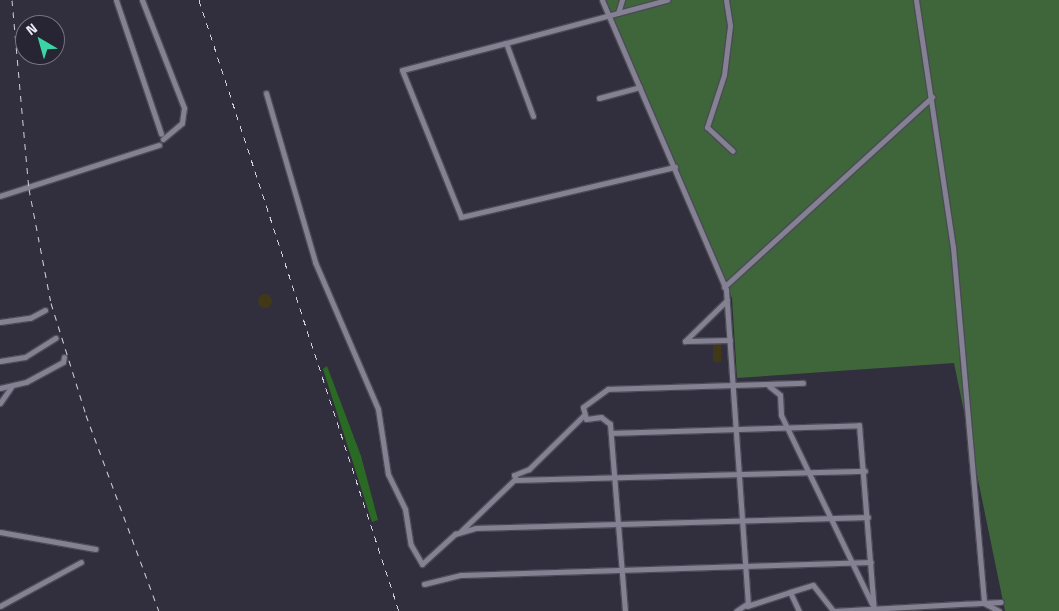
<!DOCTYPE html>
<html>
<head>
<meta charset="utf-8">
<style>
  body { margin:0 }
  #map { position:relative; width:1059px; height:611px; overflow:hidden; background:#312f3d; font-family:"Titillium Web",sans-serif }
  div>[style] { position:absolute }
  .green>* { inset:0; background:#3e663a }
  .forest>* { inset:0; background:#2a6a24 }
  .sand>* { inset:0; background:#413818; transform-origin:0 0 }
  .round { border-radius:50% }
  .roads { filter:drop-shadow(1px 0 #4c4a56) drop-shadow(-1px 0 #4c4a56) drop-shadow(0 1px #4c4a56) drop-shadow(0 -1px #4c4a56) }
  .minor>* { height:5px; margin:-2.5px; padding:0 2.5px; transform-origin:2.5px; border-radius:2.5px; background:#838192 }
  .rail>* { height:1px; margin-top:-0.5px; transform-origin:0; background:repeating-linear-gradient(90deg,#d2d1da 0 6px,transparent 0 12px) }
  span { translate:-50% -50%; white-space:nowrap; text-align:center; line-height:1.15; -webkit-text-stroke:4px #272533; paint-order:stroke }
  .north { position:absolute; left:15px; top:15px; width:50px; height:50px; box-sizing:border-box; background:#272533; border:1px solid #767480; border-radius:50%; rotate:322deg; font-size:14px; font-weight:700; line-height:20px; text-align:center; color:#ecebf4 }
  .north::after { content:''; display:block; margin:auto; width:18px; height:22px; background:#3ad4a5; clip-path:polygon(50% 0,100% 100%,50% 72%,0 100%) }
</style>
</head>
<body>
<div id="map">
  <div class="green">
    <i style="clip-path:polygon(606px 0,1059px 0,1059px 611px,1005px 611px,954px 363px,737px 378px,732px 298px)"></i>
  </div>
  <div class="forest">
    <i style="clip-path:polygon(327px 366px,361px 456px,378px 520px,372px 522px,323px 369px)"></i>
  </div>
  <div class="sand">
    <i class="round" style="left:258px;top:294px;width:14px;height:14px"></i>
    <i style="left:713px;top:342px;width:8px;height:20px"></i>
  </div>
  <div class="roads">
    <div class="minor">
      <i style="left:116px;top:0;width:141px;rotate:71.4deg"></i>
      <i style="left:142px;top:0;width:116px;rotate:68.7deg"></i>
      <i style="left:184px;top:108px;width:15px;rotate:98deg"></i>
      <i style="left:182px;top:123px;width:25px;rotate:140deg"></i>
      <i style="left:602px;top:0;width:315px;rotate:66.8deg"></i>
      <i style="left:726px;top:290px;width:314px;rotate:86deg"></i>
      <i style="left:748px;top:603px;width:14px;rotate:146deg"></i>
      <i style="left:726px;top:0;width:26px;rotate:81deg"></i>
      <i style="left:730px;top:26px;width:49px;rotate:97deg"></i>
      <i style="left:724px;top:75px;width:55px;rotate:108.1deg"></i>
      <i style="left:707px;top:127px;width:35px;rotate:43deg"></i>
      <i style="left:916px;top:0;width:250px;rotate:81.5deg"></i>
      <i style="left:953px;top:247px;width:357px;rotate:85deg"></i>
      <i style="left:984px;top:603px;width:17px;rotate:28deg"></i>
      <i style="left:618px;top:13px;width:14px;rotate:-73deg"></i>
      <i style="left:506px;top:43px;width:107px;rotate:165.4deg"></i>
      <i style="left:402px;top:70px;width:158px;rotate:68.1deg"></i>
      <i style="left:461px;top:217px;width:220px;rotate:-13.2deg"></i>
      <i style="left:266px;top:93px;width:176px;rotate:73.8deg"></i>
      <i style="left:315px;top:262px;width:160px;rotate:66.8deg"></i>
      <i style="left:378px;top:409px;width:66px;rotate:81.3deg"></i>
      <i style="left:388px;top:474px;width:39px;rotate:64deg"></i>
      <i style="left:405px;top:509px;width:36px;rotate:81deg"></i>
      <i style="left:411px;top:545px;width:22px;rotate:60deg"></i>
      <i style="left:422px;top:564px;width:45px;rotate:-42.3deg"></i>
      <i style="left:455px;top:534px;width:22px;rotate:-16deg"></i>
      <i style="left:476px;top:528px;width:392px;rotate:-1.6deg"></i>
      <i style="left:599px;top:98px;width:42px;rotate:-15deg"></i>
      <i style="left:533px;top:116px;width:78px;rotate:-110.3deg"></i>
      <i style="left:506px;top:43px;width:167px;rotate:-15deg"></i>
      <i style="left:0;top:196px;width:167px;rotate:-17.8deg"></i>
      <i style="left:724px;top:287px;width:282px;rotate:-42.4deg"></i>
      <i style="left:727px;top:300px;width:59px;rotate:135.7deg"></i>
      <i style="left:685px;top:341px;width:45px;rotate:-1.3deg"></i>
      <i style="left:0;top:322px;width:30px;rotate:-8deg"></i>
      <i style="left:30px;top:318px;width:17px;rotate:-28deg"></i>
      <i style="left:0;top:361px;width:25px;rotate:-9deg"></i>
      <i style="left:25px;top:357px;width:36px;rotate:-32deg"></i>
      <i style="left:769px;top:386px;width:14px;rotate:39deg"></i>
      <i style="left:780px;top:395px;width:20px;rotate:87deg"></i>
      <i style="left:781px;top:415px;width:210px;rotate:64.3deg"></i>
      <i style="left:0;top:388px;width:27px;rotate:-13deg"></i>
      <i style="left:26px;top:382px;width:42px;rotate:-28.4deg"></i>
      <i style="left:63px;top:362px;width:5px;rotate:-79deg"></i>
      <i style="left:0;top:403px;width:19px;rotate:-55deg"></i>
      <i style="left:583px;top:416px;width:76px;rotate:135.5deg"></i>
      <i style="left:529px;top:469px;width:16px;rotate:158deg"></i>
      <i style="left:514px;top:475px;width:5px;rotate:68deg"></i>
      <i style="left:516px;top:480px;width:349px;rotate:-1.5deg"></i>
      <i style="left:611px;top:433px;width:248px;rotate:-1.8deg"></i>
      <i style="left:859px;top:425px;width:187px;rotate:85.4deg"></i>
      <i style="left:461px;top:531px;width:75px;rotate:-43.9deg"></i>
      <i style="left:0;top:532px;width:97px;rotate:10.1deg"></i>
      <i style="left:424px;top:584px;width:38px;rotate:-14deg"></i>
      <i style="left:461px;top:575px;width:410px;rotate:-1.8deg"></i>
      <i style="left:790px;top:592px;width:24px;rotate:-17deg"></i>
      <i style="left:813px;top:585px;width:33px;rotate:52deg"></i>
      <i style="left:833px;top:611px;width:168px;rotate:-3.1deg"></i>
      <i style="left:0;top:606px;width:92px;rotate:-28.5deg"></i>
      <i style="left:747px;top:606px;width:45px;rotate:-18deg"></i>
      <i style="left:790px;top:592px;width:21px;rotate:65deg"></i>
      <i style="left:625px;top:611px;width:188px;rotate:-94.6deg"></i>
      <i style="left:610px;top:424px;width:11px;rotate:-142deg"></i>
      <i style="left:601px;top:417px;width:15px;rotate:172deg"></i>
      <i style="left:586px;top:419px;width:12px;rotate:-104deg"></i>
      <i style="left:583px;top:407px;width:31px;rotate:-36deg"></i>
      <i style="left:608px;top:389px;width:195px;rotate:-1.8deg"></i>
    </div>
  </div>
  <div class="rail">
    <i style="left:12px;top:0;width:190px;rotate:84.9deg"></i>
    <i style="left:29px;top:189px;width:116px;rotate:79.1deg"></i>
    <i style="left:51px;top:303px;width:117px;rotate:72.6deg"></i>
    <i style="left:86px;top:415px;width:209px;rotate:69.6deg"></i>
    <i style="left:199px;top:0;width:643px;rotate:71.88deg"></i>
  </div>
  <div class="north">N</div>
</div>
</body>
</html>
